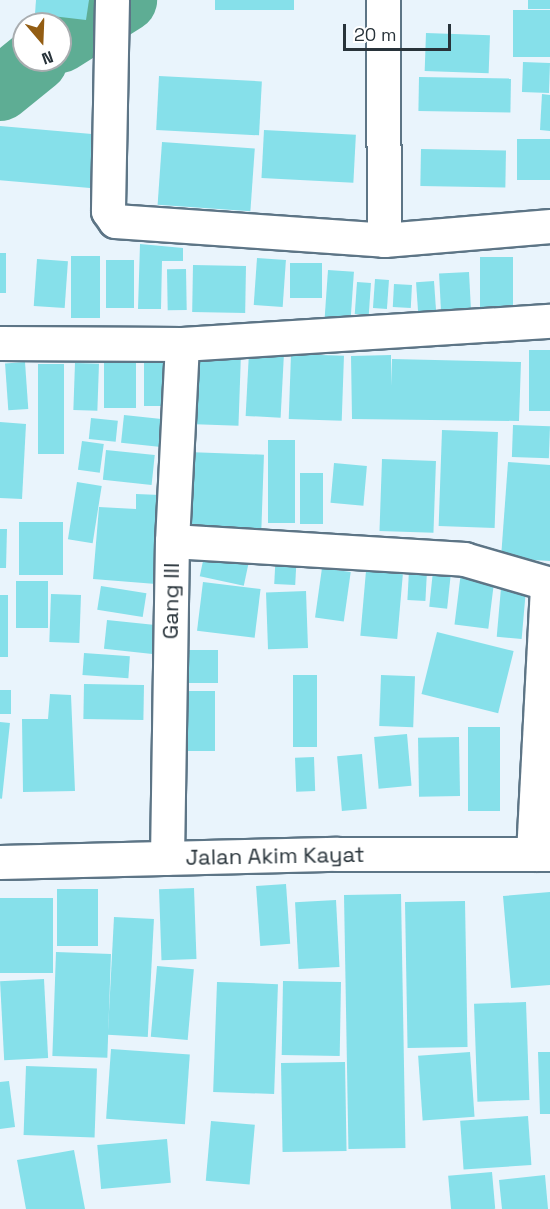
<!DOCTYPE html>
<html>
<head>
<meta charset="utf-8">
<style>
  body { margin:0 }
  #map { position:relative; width:550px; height:1209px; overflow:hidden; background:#e9f4fc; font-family:"Space Grotesk",sans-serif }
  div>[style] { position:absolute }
  .river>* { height:64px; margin:-32px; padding:0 32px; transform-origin:32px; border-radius:32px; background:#5ead94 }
  .building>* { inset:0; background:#86e0ea; transform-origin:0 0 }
  .roads { filter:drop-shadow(2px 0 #5d7586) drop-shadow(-2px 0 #5d7586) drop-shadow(0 2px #5d7586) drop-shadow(0 -2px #5d7586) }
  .minor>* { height:33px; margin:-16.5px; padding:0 16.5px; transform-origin:16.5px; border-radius:16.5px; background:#fff }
  .major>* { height:33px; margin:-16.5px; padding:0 16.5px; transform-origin:16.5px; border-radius:16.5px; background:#fff }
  span { translate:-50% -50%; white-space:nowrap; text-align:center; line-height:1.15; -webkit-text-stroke:4.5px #fff; paint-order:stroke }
  .street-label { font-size:22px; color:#28333a }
  .north { position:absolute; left:12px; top:12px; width:60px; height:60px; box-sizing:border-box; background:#fff; border:2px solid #a9adb0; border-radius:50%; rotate:161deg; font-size:16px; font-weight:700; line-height:24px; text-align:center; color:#28333a }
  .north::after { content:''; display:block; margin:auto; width:21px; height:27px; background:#935d13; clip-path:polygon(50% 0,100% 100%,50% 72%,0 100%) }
  .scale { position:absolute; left:343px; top:24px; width:108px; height:27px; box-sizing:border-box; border:3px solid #28333a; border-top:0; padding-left:8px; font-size:18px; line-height:21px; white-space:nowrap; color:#28333a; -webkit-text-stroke:4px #fff; paint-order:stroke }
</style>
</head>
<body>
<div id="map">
  <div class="river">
    <i style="left:60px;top:41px;width:77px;rotate:-32.2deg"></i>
    <i style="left:0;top:89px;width:46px;rotate:-38.9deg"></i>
  </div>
  <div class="building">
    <i style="clip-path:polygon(36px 0,89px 0,86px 20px,35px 14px)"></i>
    <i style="left:215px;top:0;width:79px;height:10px"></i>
    <i style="left:528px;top:0;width:22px;height:9px"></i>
    <i style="left:513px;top:10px;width:37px;height:47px"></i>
    <i style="left:426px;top:33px;width:64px;height:38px;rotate:2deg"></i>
    <i style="left:523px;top:62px;width:27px;height:30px;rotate:2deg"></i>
    <i style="left:159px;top:76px;width:103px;height:54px;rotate:3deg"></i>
    <i style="left:419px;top:77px;width:92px;height:34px;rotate:1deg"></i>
    <i style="clip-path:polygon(542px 94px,550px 95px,550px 131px,540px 130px)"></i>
    <i style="left:0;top:126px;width:98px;height:54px;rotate:5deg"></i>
    <i style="left:264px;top:130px;width:92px;height:48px;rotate:3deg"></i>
    <i style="left:517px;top:139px;width:33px;height:41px"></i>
    <i style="left:162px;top:142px;width:93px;height:63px;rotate:4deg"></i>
    <i style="left:421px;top:149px;width:85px;height:37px;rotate:1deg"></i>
    <i style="clip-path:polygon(140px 244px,183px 248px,183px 261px,162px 261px,161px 309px,138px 309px)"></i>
    <i style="left:0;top:253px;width:6px;height:40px"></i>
    <i style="left:71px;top:256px;width:29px;height:62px"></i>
    <i style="left:480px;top:257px;width:33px;height:57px"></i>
    <i style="left:257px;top:258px;width:29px;height:47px;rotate:4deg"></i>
    <i style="left:37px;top:259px;width:31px;height:47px;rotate:4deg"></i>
    <i style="left:106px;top:260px;width:28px;height:48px"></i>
    <i style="left:290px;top:263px;width:32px;height:35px"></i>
    <i style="left:193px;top:265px;width:53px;height:47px;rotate:1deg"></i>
    <i style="left:186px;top:269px;width:41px;height:19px;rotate:89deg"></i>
    <i style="left:328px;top:270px;width:26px;height:47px;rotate:4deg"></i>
    <i style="left:469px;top:272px;width:42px;height:30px;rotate:87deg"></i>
    <i style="left:375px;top:279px;width:14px;height:29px;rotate:4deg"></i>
    <i style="left:434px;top:281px;width:30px;height:18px;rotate:86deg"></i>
    <i style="left:357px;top:282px;width:14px;height:32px;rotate:4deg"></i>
    <i style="left:394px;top:284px;width:18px;height:23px;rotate:3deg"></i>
    <i style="left:529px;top:350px;width:21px;height:61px"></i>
    <i style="left:191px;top:352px;width:50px;height:72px;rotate:2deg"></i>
    <i style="left:249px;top:352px;width:35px;height:64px;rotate:3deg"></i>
    <i style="left:291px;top:354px;width:53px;height:65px;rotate:2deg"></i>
    <i style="clip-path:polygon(391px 355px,391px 386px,392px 359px,521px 362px,519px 421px,352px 419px,351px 356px)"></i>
    <i style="left:144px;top:358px;width:25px;height:48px"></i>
    <i style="left:25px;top:362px;width:47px;height:20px;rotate:86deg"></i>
    <i style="left:136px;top:362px;width:46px;height:32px;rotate:90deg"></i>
    <i style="left:75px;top:363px;width:24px;height:47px;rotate:2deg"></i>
    <i style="left:38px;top:364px;width:26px;height:90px"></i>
    <i style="left:124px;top:415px;width:40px;height:28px;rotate:6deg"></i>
    <i style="left:91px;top:418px;width:27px;height:21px;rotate:6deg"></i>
    <i style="clip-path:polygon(0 422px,26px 424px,22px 499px,0 498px)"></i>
    <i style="left:513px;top:425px;width:37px;height:32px;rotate:2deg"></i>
    <i style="left:442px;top:430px;width:56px;height:96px;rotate:2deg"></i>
    <i style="left:268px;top:440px;width:27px;height:83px"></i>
    <i style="left:82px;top:441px;width:22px;height:29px;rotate:8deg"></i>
    <i style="left:106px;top:450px;width:49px;height:30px;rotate:6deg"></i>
    <i style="left:187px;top:452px;width:77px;height:77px;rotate:2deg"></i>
    <i style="left:382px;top:459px;width:54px;height:72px;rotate:2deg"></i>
    <i style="clip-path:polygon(508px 462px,550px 465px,550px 561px,501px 558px)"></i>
    <i style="left:334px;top:463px;width:33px;height:40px;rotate:5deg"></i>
    <i style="left:300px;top:473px;width:23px;height:51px"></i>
    <i style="left:77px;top:482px;width:25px;height:58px;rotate:9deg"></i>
    <i style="clip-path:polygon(136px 494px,160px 495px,156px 584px,93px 579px,99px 507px,136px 509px)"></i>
    <i style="left:19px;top:522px;width:44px;height:53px"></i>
    <i style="clip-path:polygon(0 529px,7px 529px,6px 568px,0 568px)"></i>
    <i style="left:206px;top:547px;width:45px;height:30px;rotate:12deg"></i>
    <i style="left:276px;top:550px;width:21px;height:34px;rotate:3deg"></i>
    <i style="left:322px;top:568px;width:29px;height:50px;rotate:8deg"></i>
    <i style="left:409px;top:570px;width:18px;height:30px;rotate:3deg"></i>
    <i style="left:366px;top:571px;width:37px;height:65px;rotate:5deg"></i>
    <i style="left:433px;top:571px;width:18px;height:36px;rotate:6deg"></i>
    <i style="left:461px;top:572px;width:34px;height:53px;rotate:7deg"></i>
    <i style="left:16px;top:581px;width:32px;height:47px"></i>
    <i style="left:203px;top:582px;width:58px;height:49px;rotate:7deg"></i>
    <i style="left:101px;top:586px;width:46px;height:24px;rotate:9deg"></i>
    <i style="left:501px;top:588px;width:25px;height:49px;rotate:5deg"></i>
    <i style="left:306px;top:591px;width:57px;height:40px;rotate:88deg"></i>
    <i style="left:51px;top:594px;width:30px;height:48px;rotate:2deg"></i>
    <i style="left:8px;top:595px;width:62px;height:8px;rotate:90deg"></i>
    <i style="left:107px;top:620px;width:51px;height:29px;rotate:6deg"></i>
    <i style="left:437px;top:632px;width:79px;height:64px;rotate:14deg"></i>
    <i style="left:218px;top:650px;width:33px;height:47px;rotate:90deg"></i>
    <i style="left:84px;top:653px;width:46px;height:22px;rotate:4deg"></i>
    <i style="left:293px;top:675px;width:24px;height:72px"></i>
    <i style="left:381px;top:675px;width:34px;height:51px;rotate:2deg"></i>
    <i style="left:84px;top:684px;width:60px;height:35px;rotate:1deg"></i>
    <i style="left:0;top:690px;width:11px;height:24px"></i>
    <i style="left:174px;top:691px;width:41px;height:60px"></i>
    <i style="clip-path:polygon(50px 694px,71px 695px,75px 791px,23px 792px,22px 719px,48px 719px)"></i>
    <i style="left:0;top:722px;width:10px;height:76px;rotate:6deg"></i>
    <i style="left:468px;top:727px;width:32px;height:84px"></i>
    <i style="left:407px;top:734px;width:52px;height:33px;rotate:85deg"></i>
    <i style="left:459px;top:737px;width:59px;height:41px;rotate:89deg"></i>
    <i style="left:362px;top:754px;width:55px;height:25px;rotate:85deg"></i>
    <i style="left:314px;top:757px;width:34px;height:19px;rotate:88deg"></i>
    <i style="left:286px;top:884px;width:60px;height:30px;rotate:86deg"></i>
    <i style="left:194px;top:888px;width:71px;height:35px;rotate:88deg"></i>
    <i style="left:57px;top:889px;width:41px;height:57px"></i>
    <i style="clip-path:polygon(550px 892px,550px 985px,511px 988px,503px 896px)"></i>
    <i style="left:401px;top:894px;width:254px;height:57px;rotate:89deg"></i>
    <i style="left:0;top:898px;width:53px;height:75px"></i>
    <i style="left:336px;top:900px;width:67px;height:41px;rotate:87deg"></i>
    <i style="left:465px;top:901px;width:146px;height:60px;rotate:89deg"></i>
    <i style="left:114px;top:917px;width:40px;height:118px;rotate:3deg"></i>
    <i style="left:56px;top:952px;width:55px;height:104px;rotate:2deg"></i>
    <i style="left:157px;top:966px;width:37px;height:71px;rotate:5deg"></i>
    <i style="left:44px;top:979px;width:79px;height:44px;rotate:87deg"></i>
    <i style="left:283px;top:981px;width:58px;height:74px;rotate:1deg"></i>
    <i style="left:217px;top:982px;width:61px;height:110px;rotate:2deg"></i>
    <i style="left:526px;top:1002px;width:98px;height:52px;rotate:88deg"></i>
    <i style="left:111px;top:1049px;width:79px;height:70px;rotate:4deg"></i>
    <i style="left:470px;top:1052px;width:65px;height:52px;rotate:86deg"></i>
    <i style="clip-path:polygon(538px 1052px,550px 1052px,550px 1114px,540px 1114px)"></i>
    <i style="left:345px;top:1062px;width:89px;height:64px;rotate:89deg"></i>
    <i style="left:26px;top:1066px;width:71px;height:69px;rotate:2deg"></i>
    <i style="clip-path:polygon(9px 1081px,15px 1127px,0 1129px,0 1082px)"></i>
    <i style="left:528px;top:1116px;width:49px;height:68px;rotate:86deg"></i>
    <i style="left:211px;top:1121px;width:44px;height:60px;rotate:5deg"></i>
    <i style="left:167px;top:1139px;width:44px;height:70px;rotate:85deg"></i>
    <i style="clip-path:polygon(74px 1150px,85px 1209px,26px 1209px,17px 1160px)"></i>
    <i style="left:492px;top:1172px;width:37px;height:44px;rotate:85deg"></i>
    <i style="clip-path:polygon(545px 1175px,548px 1209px,502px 1209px,499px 1180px)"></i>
  </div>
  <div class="roads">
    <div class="minor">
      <i style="left:112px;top:0;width:211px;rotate:91.1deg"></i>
      <i style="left:108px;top:211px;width:12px;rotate:55deg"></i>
      <i style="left:115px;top:221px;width:270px;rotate:4deg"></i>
      <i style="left:384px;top:240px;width:167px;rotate:-4.8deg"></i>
      <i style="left:383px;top:0;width:240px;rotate:89.8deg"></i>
      <i style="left:0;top:343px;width:182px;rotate:0.3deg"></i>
      <i style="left:182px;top:344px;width:369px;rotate:-3.6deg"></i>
      <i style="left:172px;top:541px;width:293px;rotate:3.5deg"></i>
      <i style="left:464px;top:559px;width:90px;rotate:16.2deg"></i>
      <i style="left:533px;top:854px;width:270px;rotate:-87deg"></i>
      <i style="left:167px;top:858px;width:317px;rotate:-89.1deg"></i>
      <i style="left:172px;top:541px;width:197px;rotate:-87.1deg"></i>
    </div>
    <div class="major">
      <i style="left:0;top:862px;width:337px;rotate:-1.4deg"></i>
      <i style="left:337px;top:854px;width:213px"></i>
    </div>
  </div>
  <div class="street-label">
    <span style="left:171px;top:601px;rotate:-89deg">Gang III</span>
    <span style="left:275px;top:856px;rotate:-1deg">Jalan Akim Kayat</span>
  </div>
  <div class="north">N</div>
  <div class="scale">20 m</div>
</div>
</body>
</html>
